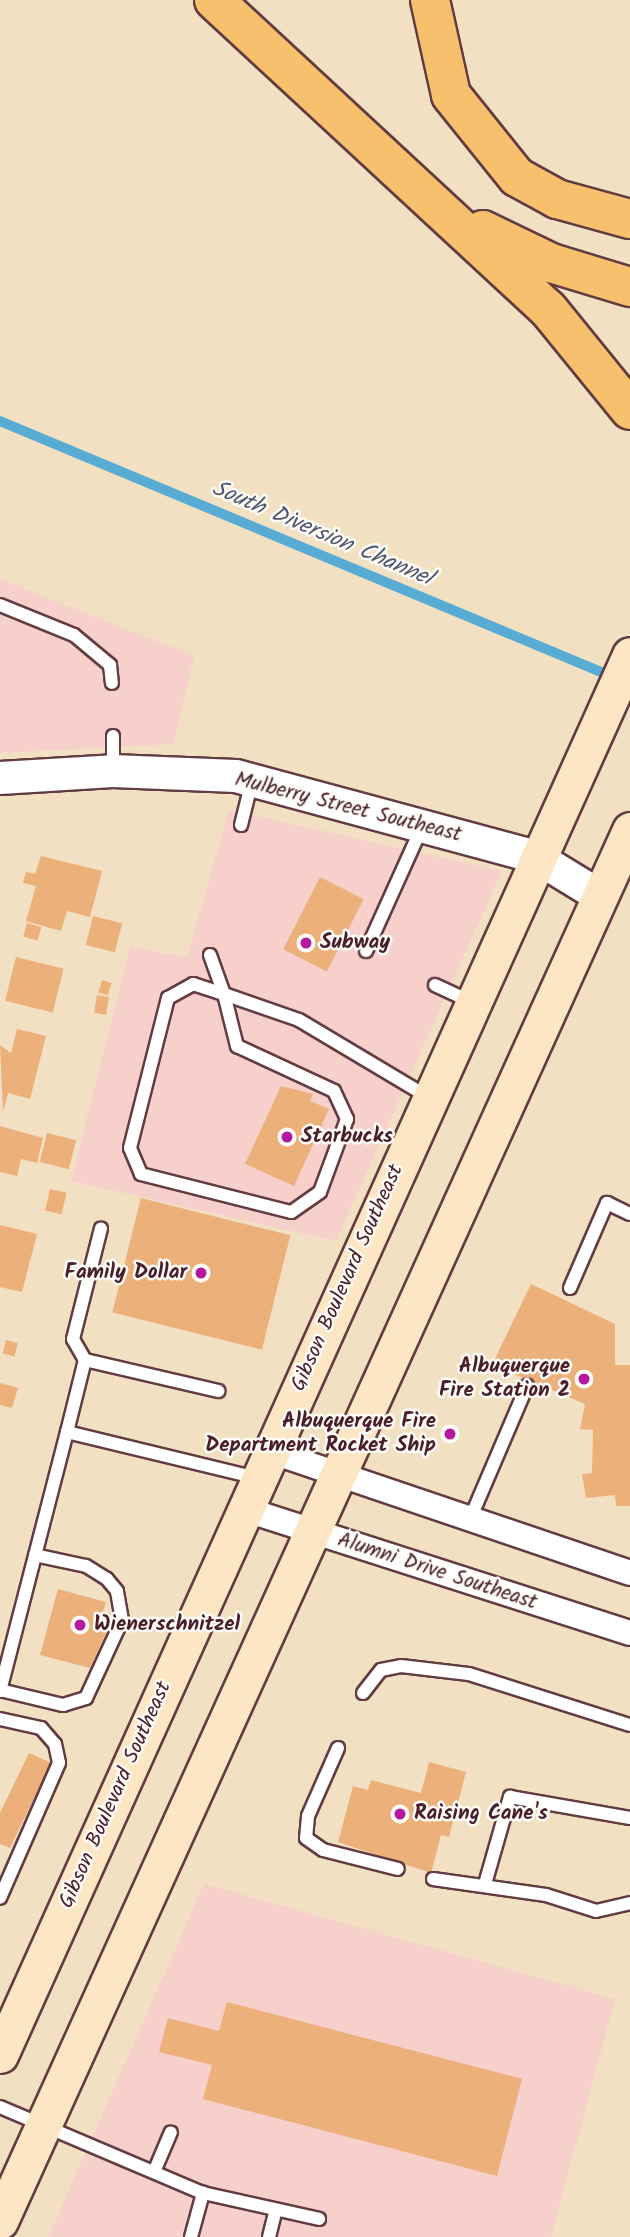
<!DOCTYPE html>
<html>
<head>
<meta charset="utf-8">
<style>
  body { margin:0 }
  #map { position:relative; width:630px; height:2237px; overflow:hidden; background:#f2e0c3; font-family:Kalam,sans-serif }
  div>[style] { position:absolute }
  .built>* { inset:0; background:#f7d0cb }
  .stream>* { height:10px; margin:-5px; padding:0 5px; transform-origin:5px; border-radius:5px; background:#58acd4 }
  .building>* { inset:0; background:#ecb07b; transform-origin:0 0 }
  .roads { filter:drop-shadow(2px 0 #633c42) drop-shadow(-2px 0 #633c42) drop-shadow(0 2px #633c42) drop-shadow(0 -2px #633c42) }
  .service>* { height:12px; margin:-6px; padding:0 6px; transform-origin:6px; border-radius:6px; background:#fff }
  .minor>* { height:24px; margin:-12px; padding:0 12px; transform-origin:12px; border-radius:12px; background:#fff }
  .tertiary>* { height:32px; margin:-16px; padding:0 16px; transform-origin:16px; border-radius:16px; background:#fff }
  .secondary>* { height:35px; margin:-17.5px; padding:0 17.5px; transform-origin:17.5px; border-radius:17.5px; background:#fce6c4 }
  .motorway>* { height:38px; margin:-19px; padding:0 19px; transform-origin:19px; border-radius:19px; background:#f7c06c }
  .dots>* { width:19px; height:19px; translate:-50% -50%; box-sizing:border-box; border:4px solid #fdfcf7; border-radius:50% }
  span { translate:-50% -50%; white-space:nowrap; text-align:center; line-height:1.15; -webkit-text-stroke:5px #fdfcf7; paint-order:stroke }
  .street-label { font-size:21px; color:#4a1f2b }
  .poi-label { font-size:21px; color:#4a1f2b; font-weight:700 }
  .left { translate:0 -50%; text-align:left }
  .right { translate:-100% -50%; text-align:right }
  .water-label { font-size:23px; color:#50576f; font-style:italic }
</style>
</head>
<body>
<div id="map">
  <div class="built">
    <i style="clip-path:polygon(0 579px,194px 656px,174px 744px,0 753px)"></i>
    <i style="clip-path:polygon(229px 810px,502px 871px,336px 1241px,71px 1181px,130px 946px,187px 958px)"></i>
    <i style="clip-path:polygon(204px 1884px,615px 1999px,551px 2237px,48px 2237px)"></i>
  </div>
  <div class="stream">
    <i style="left:0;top:421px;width:664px;rotate:22.67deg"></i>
  </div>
  <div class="building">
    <i style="clip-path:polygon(41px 856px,102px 871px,90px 917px,67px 911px,61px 931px,26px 921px,36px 886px,23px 883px,26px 872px,35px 874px)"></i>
    <i style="left:320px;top:877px;width:49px;height:81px;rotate:27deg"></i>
    <i style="left:93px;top:916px;width:30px;height:30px;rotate:14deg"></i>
    <i style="left:27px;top:923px;width:15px;height:14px;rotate:16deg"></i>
    <i style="left:16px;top:957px;width:49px;height:45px;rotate:14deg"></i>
    <i style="left:102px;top:980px;width:10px;height:13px;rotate:17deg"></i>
    <i style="left:97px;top:995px;width:12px;height:18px;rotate:9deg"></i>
    <i style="clip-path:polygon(17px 1029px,46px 1036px,30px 1099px,8px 1093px,3px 1112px,0 1045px,11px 1053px)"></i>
    <i style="clip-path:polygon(281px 1086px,313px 1094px,310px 1101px,329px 1109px,294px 1186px,245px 1164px)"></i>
    <i style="clip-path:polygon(0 1126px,43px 1138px,37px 1163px,21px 1159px,17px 1176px,0 1172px)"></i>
    <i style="left:47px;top:1133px;width:30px;height:30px;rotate:14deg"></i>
    <i style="left:50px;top:1189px;width:17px;height:22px;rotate:13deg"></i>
    <i style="left:141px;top:1198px;width:154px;height:118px;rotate:14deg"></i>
    <i style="clip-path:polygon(0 1225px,37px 1234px,22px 1292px,0 1287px)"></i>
    <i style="clip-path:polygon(531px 1284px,615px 1324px,615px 1365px,630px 1365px,630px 1506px,616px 1506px,615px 1495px,586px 1498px,582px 1474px,592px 1473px,593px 1430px,580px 1429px,585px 1404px,492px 1365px)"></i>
    <i style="left:6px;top:1340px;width:12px;height:14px;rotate:14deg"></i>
    <i style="clip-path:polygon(0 1383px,18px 1388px,12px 1408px,0 1405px)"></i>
    <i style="clip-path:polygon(58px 1589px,106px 1602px,103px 1611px,114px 1614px,90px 1668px,40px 1655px)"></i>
    <i style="clip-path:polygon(29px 1753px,51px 1763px,10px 1848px,0 1844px,0 1813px)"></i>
    <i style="clip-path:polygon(429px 1762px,466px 1772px,449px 1837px,441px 1835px,431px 1873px,338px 1842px,353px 1786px,368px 1790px,371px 1780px,421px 1793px)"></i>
    <i style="clip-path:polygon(227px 2002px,522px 2079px,497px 2176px,203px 2099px,212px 2065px,159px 2052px,168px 2018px,219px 2031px)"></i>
  </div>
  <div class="roads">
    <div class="service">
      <i style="left:0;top:605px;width:80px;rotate:22.1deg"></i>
      <i style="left:74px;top:635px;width:47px;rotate:39.8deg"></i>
      <i style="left:110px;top:665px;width:18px;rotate:84deg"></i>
      <i style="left:113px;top:771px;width:35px;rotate:-90deg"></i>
      <i style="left:241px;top:825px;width:45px;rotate:-76deg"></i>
      <i style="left:366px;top:951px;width:136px;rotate:-65.7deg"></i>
      <i style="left:210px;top:955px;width:41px;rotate:70.3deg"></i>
      <i style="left:224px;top:994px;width:79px;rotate:19.1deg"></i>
      <i style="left:299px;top:1020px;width:150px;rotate:30.8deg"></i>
      <i style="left:193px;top:984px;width:33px;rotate:18deg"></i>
      <i style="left:224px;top:994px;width:54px;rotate:76deg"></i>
      <i style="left:237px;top:1046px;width:107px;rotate:24.9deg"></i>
      <i style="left:334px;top:1091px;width:31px;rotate:65deg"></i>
      <i style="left:347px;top:1119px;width:78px;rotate:110.3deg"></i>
      <i style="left:320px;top:1192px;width:35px;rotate:145deg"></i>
      <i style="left:291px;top:1212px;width:155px;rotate:-165.8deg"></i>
      <i style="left:141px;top:1174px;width:28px;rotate:-113deg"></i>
      <i style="left:130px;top:1148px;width:155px;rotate:-75.8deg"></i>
      <i style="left:168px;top:998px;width:29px;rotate:-29deg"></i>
      <i style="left:435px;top:985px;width:40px;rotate:25deg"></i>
      <i style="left:570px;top:1288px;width:93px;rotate:-66.5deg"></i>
      <i style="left:607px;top:1203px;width:25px;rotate:26deg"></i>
      <i style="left:85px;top:1360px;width:24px;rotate:-120deg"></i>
      <i style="left:73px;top:1339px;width:114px;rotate:-75.8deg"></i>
      <i style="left:67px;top:1432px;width:74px;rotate:-76deg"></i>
      <i style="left:85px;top:1360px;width:137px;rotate:13.1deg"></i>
      <i style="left:470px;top:1519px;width:145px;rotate:-66.8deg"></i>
      <i style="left:0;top:1690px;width:65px;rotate:13.4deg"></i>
      <i style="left:63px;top:1705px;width:24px;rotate:-17deg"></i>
      <i style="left:86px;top:1698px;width:86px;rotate:-65.2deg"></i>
      <i style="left:122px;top:1620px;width:29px;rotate:-100deg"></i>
      <i style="left:117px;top:1591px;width:16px;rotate:-130deg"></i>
      <i style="left:107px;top:1579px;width:25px;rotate:-148deg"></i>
      <i style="left:86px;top:1566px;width:52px;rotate:-167.8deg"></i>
      <i style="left:0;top:1691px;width:268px;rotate:-75.5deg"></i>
      <i style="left:67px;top:1432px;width:195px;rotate:13.6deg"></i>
      <i style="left:363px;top:1693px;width:29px;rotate:-52deg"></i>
      <i style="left:381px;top:1670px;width:20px;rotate:-11deg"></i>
      <i style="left:401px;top:1666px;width:68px;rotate:6.7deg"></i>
      <i style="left:469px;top:1674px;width:169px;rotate:17.6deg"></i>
      <i style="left:0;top:1719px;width:42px;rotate:12.4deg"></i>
      <i style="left:41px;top:1728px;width:21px;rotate:49deg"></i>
      <i style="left:55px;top:1744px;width:19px;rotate:78deg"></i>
      <i style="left:59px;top:1763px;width:147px;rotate:113.6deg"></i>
      <i style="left:338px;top:1748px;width:74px;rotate:113.8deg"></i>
      <i style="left:308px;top:1816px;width:22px;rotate:95deg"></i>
      <i style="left:306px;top:1838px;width:21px;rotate:35deg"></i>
      <i style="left:323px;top:1850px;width:77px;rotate:14.2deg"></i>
      <i style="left:433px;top:1879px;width:114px;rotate:8.1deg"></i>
      <i style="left:546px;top:1895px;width:52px;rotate:17.7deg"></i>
      <i style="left:596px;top:1911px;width:35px;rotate:-13deg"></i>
      <i style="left:485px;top:1884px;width:91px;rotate:-74deg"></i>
      <i style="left:510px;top:1797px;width:122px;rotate:9.9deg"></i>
      <i style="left:0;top:2107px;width:220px;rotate:23deg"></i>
      <i style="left:203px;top:2193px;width:119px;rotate:12.6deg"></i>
      <i style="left:154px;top:2172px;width:43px;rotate:-67deg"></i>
      <i style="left:191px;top:2237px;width:46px;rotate:-74.7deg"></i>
      <i style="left:269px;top:2237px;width:25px;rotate:-76deg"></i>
    </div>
    <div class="minor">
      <i style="left:270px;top:1451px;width:380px;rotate:18.7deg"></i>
      <i style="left:244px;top:1509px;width:405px;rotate:17.8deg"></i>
    </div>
    <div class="tertiary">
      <i style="left:0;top:778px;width:113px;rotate:-3.5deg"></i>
      <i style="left:113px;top:771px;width:123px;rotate:2.3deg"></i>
      <i style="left:236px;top:776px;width:311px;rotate:15.1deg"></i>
      <i style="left:536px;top:857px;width:75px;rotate:31.4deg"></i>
    </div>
    <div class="secondary">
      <i style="left:0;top:2055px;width:1535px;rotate:-65.77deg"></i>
      <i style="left:0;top:2221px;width:1527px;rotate:-65.63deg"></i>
    </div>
    <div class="motorway">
      <i style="left:214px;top:0;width:455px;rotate:42.8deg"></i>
      <i style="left:548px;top:309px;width:130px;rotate:50.9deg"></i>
      <i style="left:430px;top:0;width:97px;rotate:77.5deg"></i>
      <i style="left:451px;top:95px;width:105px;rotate:51.2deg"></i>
      <i style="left:517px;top:177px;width:46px;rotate:28.8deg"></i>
      <i style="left:557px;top:199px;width:76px;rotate:15.3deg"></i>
      <i style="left:483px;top:230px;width:76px;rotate:25.9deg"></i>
      <i style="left:551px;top:263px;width:83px;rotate:16.9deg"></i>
    </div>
  </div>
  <div class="dots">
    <i style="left:306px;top:943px;background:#b5179e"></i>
    <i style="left:287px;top:1137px;background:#b5179e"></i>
    <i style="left:201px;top:1273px;background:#b5179e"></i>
    <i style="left:584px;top:1379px;background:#b5179e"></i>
    <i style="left:450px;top:1434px;background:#b5179e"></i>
    <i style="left:80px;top:1625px;background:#b5179e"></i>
    <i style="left:400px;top:1814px;background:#b5179e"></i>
  </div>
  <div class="street-label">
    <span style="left:348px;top:808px;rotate:14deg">Mulberry Street Southeast</span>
    <span style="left:348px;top:1278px;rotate:-66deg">Gibson Boulevard Southeast</span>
    <span style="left:437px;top:1572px;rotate:18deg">Alumni Drive Southeast</span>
    <span style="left:116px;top:1795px;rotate:-66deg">Gibson Boulevard Southeast</span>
  </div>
  <div class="poi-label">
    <span class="left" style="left:320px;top:943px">Subway</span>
    <span class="left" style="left:301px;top:1137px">Starbucks</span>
    <span class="right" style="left:187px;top:1273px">Family Dollar</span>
    <span class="right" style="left:570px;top:1379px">Albuquerque<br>Fire Station 2</span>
    <span class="right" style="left:436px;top:1434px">Albuquerque Fire<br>Department Rocket Ship</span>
    <span class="left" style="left:94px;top:1625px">Wienerschnitzel</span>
    <span class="left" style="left:414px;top:1814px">Raising Cane's</span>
  </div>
  <div class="water-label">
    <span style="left:322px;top:534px;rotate:23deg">South Diversion Channel</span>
  </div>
</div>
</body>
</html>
